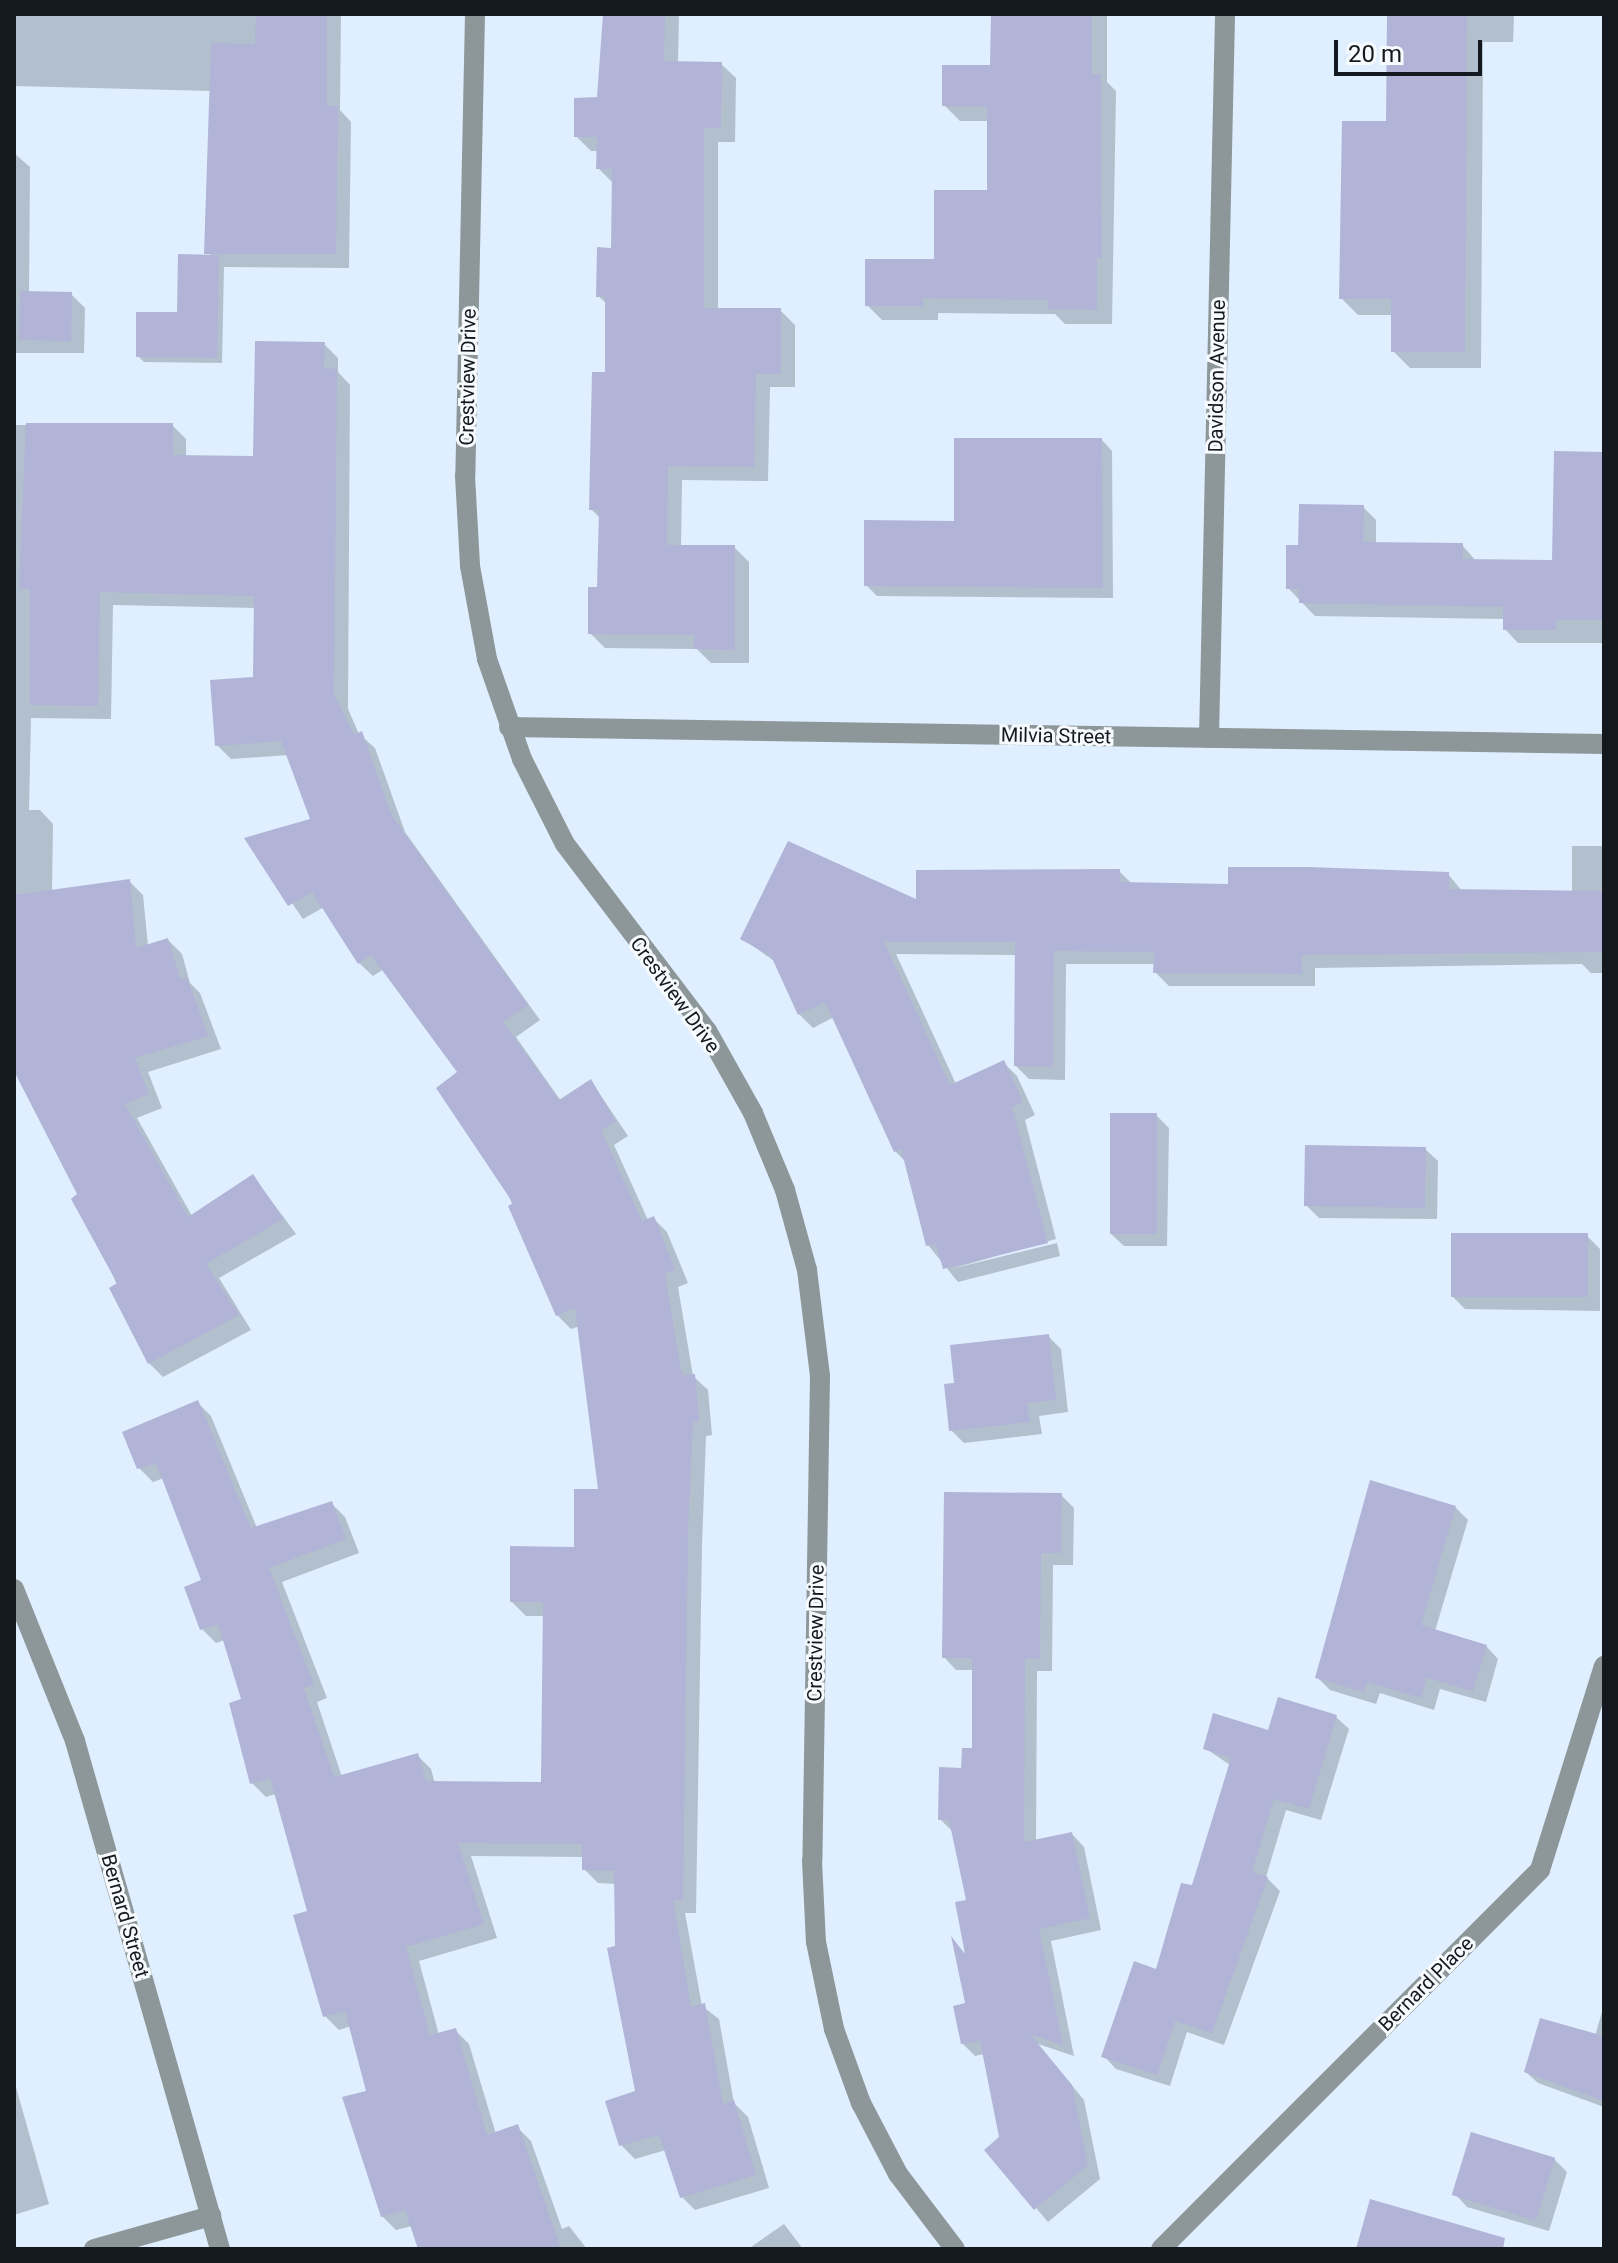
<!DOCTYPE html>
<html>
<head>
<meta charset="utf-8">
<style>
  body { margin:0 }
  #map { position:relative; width:1618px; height:2263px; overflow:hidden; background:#dfefff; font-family:Roboto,sans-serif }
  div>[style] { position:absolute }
  .shadow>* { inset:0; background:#0003 }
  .building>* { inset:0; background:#b1b4d6; transform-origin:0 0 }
  .minor>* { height:20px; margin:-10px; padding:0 10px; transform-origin:10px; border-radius:10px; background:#8d9799 }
  .tertiary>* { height:20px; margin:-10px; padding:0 10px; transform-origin:10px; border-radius:10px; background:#8d9799 }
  span { translate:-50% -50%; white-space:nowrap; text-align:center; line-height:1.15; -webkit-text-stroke:6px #f7fbfe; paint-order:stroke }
  .street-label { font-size:20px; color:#14191f }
  .frame { position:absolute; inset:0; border:16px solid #14191f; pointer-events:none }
  .scale { position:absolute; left:1334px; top:40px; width:148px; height:36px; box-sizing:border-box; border:4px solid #14191f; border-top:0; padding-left:10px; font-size:24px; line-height:28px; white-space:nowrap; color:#14191f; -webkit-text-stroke:6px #f7fbfe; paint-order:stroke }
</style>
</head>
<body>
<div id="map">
  <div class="shadow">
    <i style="clip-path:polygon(14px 14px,341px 14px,340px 110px,351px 122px,349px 268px,224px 267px,222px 363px,144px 362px,138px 356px,179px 314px,210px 257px,212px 91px,14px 86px)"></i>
    <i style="clip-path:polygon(605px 14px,679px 14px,678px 63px,721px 64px,736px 78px,735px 142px,718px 142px,718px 310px,780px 310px,795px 325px,795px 387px,770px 387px,768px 481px,682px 480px,681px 547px,734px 547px,749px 562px,749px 663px,711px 663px,697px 649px,605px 648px,590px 633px,599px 589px,600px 518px,591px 509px,607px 374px,607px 304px,598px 296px,612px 250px,614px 184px,598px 168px,599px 151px,591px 151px,576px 136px,600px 99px)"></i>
    <i style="clip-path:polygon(993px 14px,1107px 14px,1107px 82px,1116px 91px,1112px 324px,1065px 324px,1055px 314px,938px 313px,938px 320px,882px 320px,867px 305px,936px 261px,989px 192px,989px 121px,960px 121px,944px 105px,992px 67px)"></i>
    <i style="clip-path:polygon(1389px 14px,1514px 14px,1513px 42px,1483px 42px,1481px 368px,1410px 368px,1393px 351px,1393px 315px,1358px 315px,1341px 298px,1388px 123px)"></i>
    <i style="clip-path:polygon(14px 153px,30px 167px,29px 293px,71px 294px,85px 308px,84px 353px,14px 353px)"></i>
    <i style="clip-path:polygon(324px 344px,338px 358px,338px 372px,350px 385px,348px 709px,359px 734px,375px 748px,405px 832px,540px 1020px,516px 1037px,561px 1101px,591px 1081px,628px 1136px,614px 1145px,648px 1220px,653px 1218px,667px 1232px,688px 1283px,678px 1287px,693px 1376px,708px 1390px,712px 1435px,706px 1436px,702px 1546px,696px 1913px,685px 1913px,702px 2006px,719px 2019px,734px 2103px,748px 2117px,769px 2188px,695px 2210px,681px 2196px,666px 2150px,635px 2159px,621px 2145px,607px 2102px,637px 2092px,617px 1947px,617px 1884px,598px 1883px,584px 1869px,584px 1857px,471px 1856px,497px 1938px,419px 1961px,439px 2035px,455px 2030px,469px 2044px,496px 2134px,517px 2127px,531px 2141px,562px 2229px,569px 2226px,587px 2249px,419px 2249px,412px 2226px,396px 2230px,382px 2216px,345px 2098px,369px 2092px,351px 2026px,339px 2030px,325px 2016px,310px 1912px,276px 1794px,266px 1797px,252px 1783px,244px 1700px,225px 1640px,216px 1643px,202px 1629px,204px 1581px,164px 1478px,153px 1482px,139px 1468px,197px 1402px,211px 1416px,257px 1528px,331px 1503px,345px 1517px,359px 1553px,282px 1582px,327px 1698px,317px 1702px,342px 1777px,417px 1755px,431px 1769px,435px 1784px,543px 1784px,544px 1616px,526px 1616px,512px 1602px,576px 1549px,600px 1491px,580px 1326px,571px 1329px,557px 1315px,459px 1073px,384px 969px,373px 976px,359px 963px,324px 907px,303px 919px,248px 839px,313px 820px,288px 755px,231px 759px,217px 745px,255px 679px,256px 608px,113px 605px,111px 719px,31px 718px,29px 810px,40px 810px,53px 824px,52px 892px,129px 881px,143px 895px,148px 946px,168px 940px,182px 954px,190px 983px,200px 993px,221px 1049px,148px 1072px,162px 1108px,137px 1118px,192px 1216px,253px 1176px,296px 1234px,219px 1278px,251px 1330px,163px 1377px,149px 1363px,80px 1195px,14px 1067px,14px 425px,172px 425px,186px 439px,186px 458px,255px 458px)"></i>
    <i style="clip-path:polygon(1102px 440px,1112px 451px,1113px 598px,877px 596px,866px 585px,956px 523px)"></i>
    <i style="clip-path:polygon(1604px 454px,1604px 643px,1518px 643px,1505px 629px,1505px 619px,1315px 616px,1288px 588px,1300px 547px,1363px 507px,1376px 520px,1376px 544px,1462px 545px,1476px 561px,1554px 562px)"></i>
    <i style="clip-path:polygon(1572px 846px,1604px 846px,1604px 973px,1591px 973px,1582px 964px,1315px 968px,1315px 986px,1169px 986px,1155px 972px,1156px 964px,1066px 964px,1065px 1080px,1029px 1079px,1016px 1066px,1017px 955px,896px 954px,956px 1084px,1004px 1063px,1017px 1076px,1035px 1115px,1025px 1120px,1056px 1239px,951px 1269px,1057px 1243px,1060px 1256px,958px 1282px,928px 1245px,906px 1162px,895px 1151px,834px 1017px,813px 1028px,799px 1014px,777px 963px,743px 939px,918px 902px,1119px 871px,1133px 885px,1230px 886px,1448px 874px,1462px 891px,1572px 892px)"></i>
    <i style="clip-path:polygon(1156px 1115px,1169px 1128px,1167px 1246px,1124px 1246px,1111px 1234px)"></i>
    <i style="clip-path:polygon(1425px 1149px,1438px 1161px,1437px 1219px,1319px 1218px,1306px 1205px)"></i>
    <i style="clip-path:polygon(1587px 1236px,1600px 1249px,1600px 1311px,1465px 1309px,1452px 1296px)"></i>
    <i style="clip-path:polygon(1048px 1336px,1061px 1349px,1068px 1412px,1039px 1416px,1042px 1434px,964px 1443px,951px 1430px,956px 1385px)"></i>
    <i style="clip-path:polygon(1061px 1495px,1074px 1508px,1073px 1565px,1053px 1565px,1052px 1671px,1037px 1671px,1036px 1842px,1072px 1834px,1084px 1847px,1101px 1930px,1051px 1941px,1074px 2056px,1038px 2044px,1084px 2100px,1100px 2179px,1048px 2222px,987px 2150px,1002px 2138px,984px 2054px,975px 2056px,962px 2043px,968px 2005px,954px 1943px,967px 1956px,968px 1902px,954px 1833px,940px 1819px,974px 1750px,974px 1670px,956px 1670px,944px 1657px)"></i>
    <i style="clip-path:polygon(1455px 1507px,1468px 1520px,1435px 1631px,1486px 1646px,1498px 1659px,1486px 1702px,1440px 1689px,1434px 1710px,1380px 1693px,1376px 1704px,1330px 1690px,1317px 1677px)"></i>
    <i style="clip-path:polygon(1336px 1717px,1349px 1729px,1321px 1820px,1286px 1810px,1266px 1877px,1280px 1891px,1224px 2045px,1187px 2032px,1170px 2086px,1116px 2069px,1104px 2056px,1157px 1972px,1193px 1888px,1230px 1765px,1205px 1748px)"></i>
    <i style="clip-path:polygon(1604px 2005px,1604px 2107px,1538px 2083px,1526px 2072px,1595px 2036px)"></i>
    <i style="clip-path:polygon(14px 2080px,49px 2204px,14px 2215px)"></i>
    <i style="clip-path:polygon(1554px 2159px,1567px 2172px,1549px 2231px,1467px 2207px,1455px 2194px)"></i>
    <i style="clip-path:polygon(784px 2224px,803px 2249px,748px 2249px)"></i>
  </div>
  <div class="building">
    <i style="clip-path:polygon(256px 14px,327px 14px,327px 106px,338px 106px,336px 254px,204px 254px,211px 43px,255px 44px)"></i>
    <i style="clip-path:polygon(603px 14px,665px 14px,664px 61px,722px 62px,721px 128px,704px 128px,704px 308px,781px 308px,781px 374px,756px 374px,754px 467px,668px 466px,667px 545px,735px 545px,735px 650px,694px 649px,694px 635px,588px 634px,588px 587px,597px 587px,599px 510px,589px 510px,592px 372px,605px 372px,605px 297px,596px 297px,597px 247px,611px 248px,612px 169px,596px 169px,597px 137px,574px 137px,574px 98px,597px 97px)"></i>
    <i style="clip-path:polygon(991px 14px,1092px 14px,1092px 74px,1101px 74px,1102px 258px,1097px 258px,1097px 310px,1048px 309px,1048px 300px,923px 298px,923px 306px,865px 306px,865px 259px,934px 259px,934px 190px,987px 190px,987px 107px,942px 106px,942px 65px,990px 65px)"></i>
    <i style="clip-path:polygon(1387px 14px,1467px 14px,1465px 352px,1391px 352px,1391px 299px,1339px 299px,1342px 121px,1386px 121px)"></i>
    <i style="clip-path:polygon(178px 254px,219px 255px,217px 358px,136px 357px,136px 312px,177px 312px)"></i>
    <i style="left:20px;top:291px;width:52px;height:49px;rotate:1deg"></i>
    <i style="clip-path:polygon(255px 341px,325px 342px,324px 368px,337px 369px,334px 694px,354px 735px,362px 731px,392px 816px,528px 1005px,503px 1022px,559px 1100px,591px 1079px,616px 1122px,601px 1130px,642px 1221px,654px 1216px,675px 1269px,665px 1273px,681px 1370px,684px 1375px,695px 1374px,699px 1422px,693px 1422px,688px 1531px,683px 1900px,673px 1900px,691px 2007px,705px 2003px,723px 2104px,734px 2100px,756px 2175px,680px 2198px,659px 2135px,619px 2146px,605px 2101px,635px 2091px,607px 1948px,615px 1946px,614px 1871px,582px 1870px,582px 1844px,458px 1843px,484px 1924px,406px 1947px,430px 2035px,456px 2028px,487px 2135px,518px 2124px,561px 2249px,418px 2249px,405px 2210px,381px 2217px,342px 2097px,366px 2091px,345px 2011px,323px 2017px,293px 1915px,307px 1911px,270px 1778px,250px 1784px,229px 1703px,241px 1699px,218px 1624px,200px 1630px,184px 1587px,201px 1580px,156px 1463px,137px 1469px,122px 1432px,198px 1400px,251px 1528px,332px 1501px,346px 1539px,269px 1568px,314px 1685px,304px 1688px,334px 1777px,418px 1753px,426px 1781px,541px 1782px,543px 1602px,510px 1602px,510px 1546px,574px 1547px,574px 1489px,598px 1489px,575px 1308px,556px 1316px,508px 1206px,513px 1203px,436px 1088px,457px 1072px,371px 955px,358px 964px,312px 892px,288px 906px,244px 838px,310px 819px,281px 741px,215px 746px,210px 680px,253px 677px,254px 596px,100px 592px,98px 706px,30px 705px,30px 589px,19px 589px,26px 423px,173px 423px,173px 455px,253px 456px)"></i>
    <i style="clip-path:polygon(954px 438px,1102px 438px,1103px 588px,864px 586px,864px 520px,954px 521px)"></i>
    <i style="clip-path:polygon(1554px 451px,1604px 452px,1604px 620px,1556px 620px,1556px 630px,1503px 630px,1503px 607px,1299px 603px,1299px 589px,1286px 589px,1286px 545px,1298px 545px,1299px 504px,1364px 505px,1363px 542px,1463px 543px,1463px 559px,1552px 560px)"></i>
    <i style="clip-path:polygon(788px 841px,916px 899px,916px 870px,1120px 869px,1120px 882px,1228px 884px,1228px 867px,1308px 867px,1449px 872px,1449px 889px,1604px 891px,1604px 952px,1302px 955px,1302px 974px,1153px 973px,1154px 952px,1054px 951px,1053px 1067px,1014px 1066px,1015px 942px,884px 942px,950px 1085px,1004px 1060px,1023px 1102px,1012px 1107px,1048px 1243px,943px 1269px,936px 1244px,926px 1246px,901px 1149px,894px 1152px,825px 1002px,798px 1015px,771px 956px,740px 939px)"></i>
    <i style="clip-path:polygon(130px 879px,136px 948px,168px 938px,180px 979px,187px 977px,208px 1036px,135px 1058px,149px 1094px,125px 1104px,188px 1217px,253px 1174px,283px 1219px,206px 1264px,239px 1315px,148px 1364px,109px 1288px,117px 1283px,71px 1199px,77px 1194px,14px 1071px,14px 895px)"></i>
    <i style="left:1110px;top:1113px;width:47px;height:121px"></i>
    <i style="left:1305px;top:1145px;width:121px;height:61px;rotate:1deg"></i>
    <i style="left:1451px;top:1233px;width:137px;height:64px"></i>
    <i style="clip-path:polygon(1049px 1334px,1056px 1400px,1027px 1403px,1030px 1422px,949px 1431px,944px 1384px,954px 1383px,950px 1345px)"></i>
    <i style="clip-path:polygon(1370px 1480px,1456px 1506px,1421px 1625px,1487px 1645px,1473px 1691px,1427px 1678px,1421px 1698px,1367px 1682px,1364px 1692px,1315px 1678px)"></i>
    <i style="clip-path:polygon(944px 1492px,1062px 1493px,1061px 1553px,1041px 1553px,1040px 1659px,1025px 1659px,1024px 1842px,1072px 1832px,1090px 1918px,1039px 1929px,1063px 2045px,1030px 2034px,1072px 2085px,1088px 2165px,1034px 2210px,984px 2150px,999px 2137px,980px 2041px,961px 2044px,953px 2006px,965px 2003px,951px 1936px,965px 1954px,955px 1902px,966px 1900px,949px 1820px,938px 1820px,939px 1767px,961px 1768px,962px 1748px,972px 1748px,972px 1658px,942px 1658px)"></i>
    <i style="clip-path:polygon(1278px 1697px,1337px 1715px,1309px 1809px,1274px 1799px,1252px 1872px,1268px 1877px,1212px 2033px,1175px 2021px,1157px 2075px,1101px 2057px,1134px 1961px,1156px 1969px,1181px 1883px,1192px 1885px,1231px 1758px,1203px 1749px,1213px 1713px,1268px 1730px)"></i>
    <i style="clip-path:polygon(1540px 2018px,1604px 2036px,1604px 2101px,1524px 2072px)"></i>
    <i style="left:1471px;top:2132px;width:88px;height:66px;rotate:17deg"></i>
    <i style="clip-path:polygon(1370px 2199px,1505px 2238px,1503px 2249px,1356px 2249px)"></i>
  </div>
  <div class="minor">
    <i style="left:475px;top:14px;width:462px;rotate:91.2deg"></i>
    <i style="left:465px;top:476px;width:90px;rotate:86.8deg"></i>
    <i style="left:470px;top:566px;width:95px;rotate:79.6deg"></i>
    <i style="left:487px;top:659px;width:106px;rotate:70.7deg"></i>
    <i style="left:522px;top:759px;width:95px;rotate:63.2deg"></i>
    <i style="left:565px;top:844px;width:235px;rotate:52.8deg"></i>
    <i style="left:707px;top:1031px;width:94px;rotate:60.7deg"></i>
    <i style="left:753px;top:1113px;width:83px;rotate:67.4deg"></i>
    <i style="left:785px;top:1190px;width:83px;rotate:74.6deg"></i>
    <i style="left:807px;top:1270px;width:107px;rotate:83deg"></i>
    <i style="left:820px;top:1376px;width:485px;rotate:90.9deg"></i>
    <i style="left:812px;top:1861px;width:81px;rotate:87.2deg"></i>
    <i style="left:816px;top:1942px;width:89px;rotate:78.3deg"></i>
    <i style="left:834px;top:2029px;width:79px;rotate:70deg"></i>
    <i style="left:861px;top:2103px;width:80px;rotate:62.5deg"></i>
    <i style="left:898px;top:2174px;width:94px;rotate:52.8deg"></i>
    <i style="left:509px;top:727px;width:1095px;rotate:0.89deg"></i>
    <i style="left:1209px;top:738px;width:724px;rotate:-88.73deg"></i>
    <i style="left:94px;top:2249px;width:122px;rotate:-15.8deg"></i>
    <i style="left:1161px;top:2249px;width:536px;rotate:-45deg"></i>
    <i style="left:1540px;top:1870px;width:214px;rotate:-72.6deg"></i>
  </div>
  <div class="tertiary">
    <i style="left:14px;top:1589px;width:164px;rotate:68.1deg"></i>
    <i style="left:75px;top:1741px;width:528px;rotate:74.07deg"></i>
  </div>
  <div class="street-label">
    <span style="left:1217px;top:376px;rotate:-89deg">Davidson Avenue</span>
    <span style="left:468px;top:377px;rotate:-89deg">Crestview Drive</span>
    <span style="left:1056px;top:736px;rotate:1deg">Milvia Street</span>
    <span style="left:675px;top:995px;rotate:54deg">Crestview Drive</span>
    <span style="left:816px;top:1633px;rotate:-89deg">Crestview Drive</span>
    <span style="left:125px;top:1916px;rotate:74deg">Bernard Street</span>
    <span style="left:1426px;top:1984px;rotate:-45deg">Bernard Place</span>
  </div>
  <div class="frame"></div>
  <div class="scale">20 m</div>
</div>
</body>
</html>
